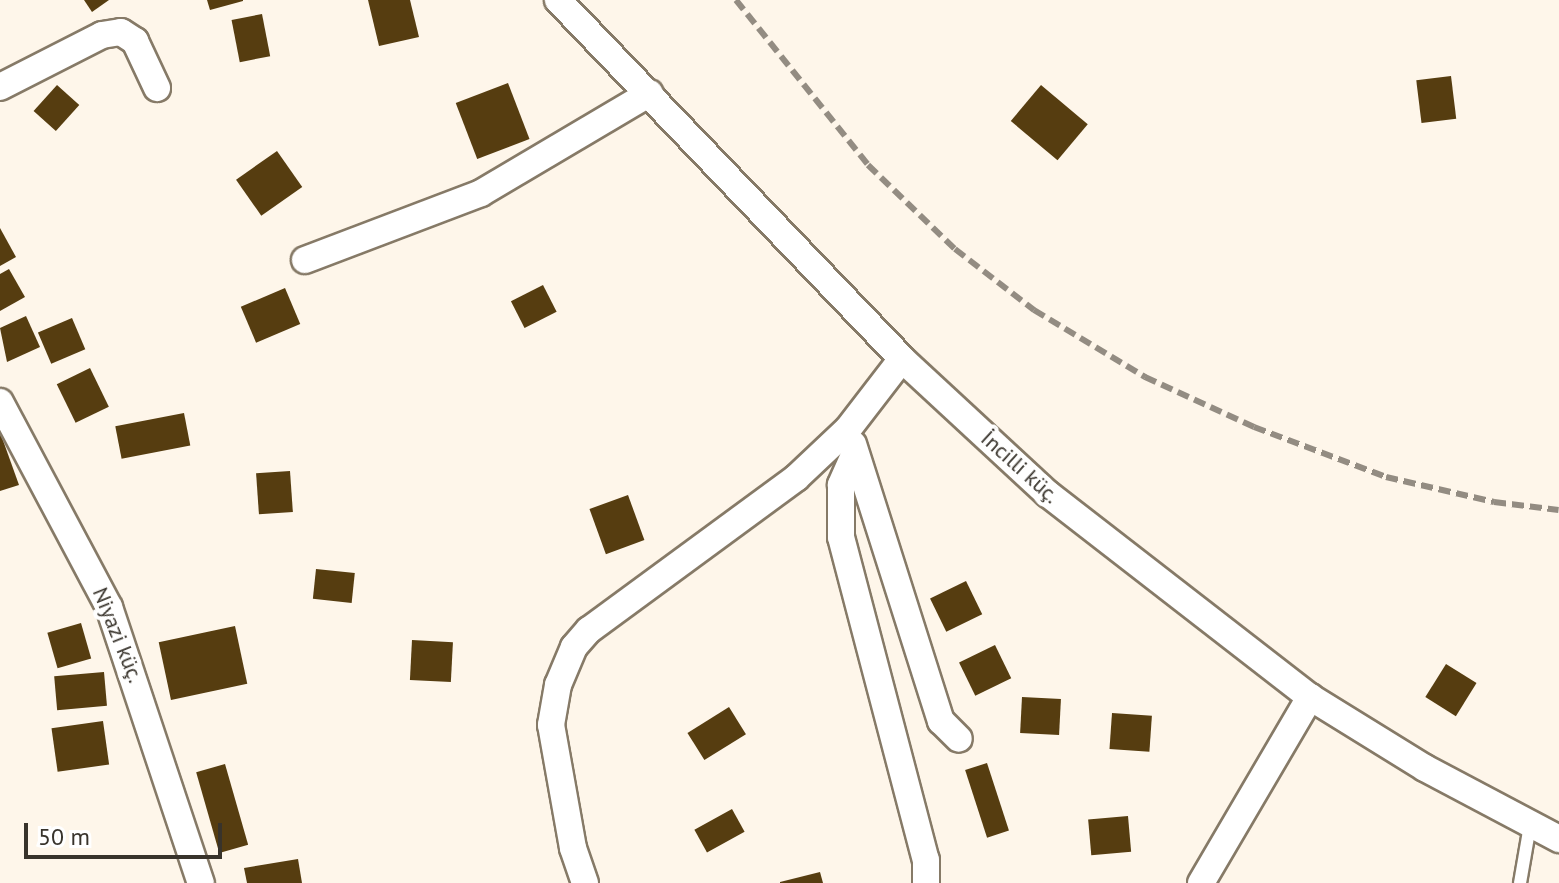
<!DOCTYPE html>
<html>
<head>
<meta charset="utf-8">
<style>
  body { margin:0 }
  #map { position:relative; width:1559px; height:883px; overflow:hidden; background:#fef6ea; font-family:"PT Sans",sans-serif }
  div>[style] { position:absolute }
  .building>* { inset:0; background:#563d10; transform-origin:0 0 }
  .roads { filter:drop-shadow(2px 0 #867a67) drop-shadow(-2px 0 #867a67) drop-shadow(0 2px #867a67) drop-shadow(0 -2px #867a67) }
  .service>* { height:12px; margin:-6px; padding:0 6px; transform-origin:6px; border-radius:6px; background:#fff }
  .minor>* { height:26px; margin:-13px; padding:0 13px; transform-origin:13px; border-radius:13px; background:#fff }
  .rail>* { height:6px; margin-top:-3px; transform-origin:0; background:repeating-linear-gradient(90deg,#938c82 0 12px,transparent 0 18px) }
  span { translate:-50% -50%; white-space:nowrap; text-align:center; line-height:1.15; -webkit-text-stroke:8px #fff; paint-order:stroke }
  .street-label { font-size:22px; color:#38332b }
  .scale { position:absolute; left:24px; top:823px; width:198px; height:36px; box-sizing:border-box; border:4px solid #38332b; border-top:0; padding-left:10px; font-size:24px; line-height:28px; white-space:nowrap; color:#38332b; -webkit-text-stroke:6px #fff; paint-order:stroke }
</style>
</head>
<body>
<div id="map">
  <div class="building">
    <i style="clip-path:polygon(84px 0,109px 0,92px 12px)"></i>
    <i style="clip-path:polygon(207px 0,243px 0,243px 1px,210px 10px)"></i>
    <i style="clip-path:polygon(368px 0,410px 0,419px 37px,379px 46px)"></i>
    <i style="left:262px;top:14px;width:43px;height:31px;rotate:79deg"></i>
    <i style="left:1451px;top:76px;width:43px;height:35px;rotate:83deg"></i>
    <i style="left:508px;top:83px;width:60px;height:56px;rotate:69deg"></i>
    <i style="left:57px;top:85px;width:30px;height:35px;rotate:42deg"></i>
    <i style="left:1041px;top:85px;width:61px;height:47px;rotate:40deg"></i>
    <i style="left:277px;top:151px;width:44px;height:50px;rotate:55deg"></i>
    <i style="clip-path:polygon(0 228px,16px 257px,0 266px)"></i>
    <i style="clip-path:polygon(9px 269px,25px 297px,0 311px,0 274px)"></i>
    <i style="left:543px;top:285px;width:30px;height:36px;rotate:63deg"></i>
    <i style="left:285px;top:288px;width:39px;height:48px;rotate:67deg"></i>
    <i style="clip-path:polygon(26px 316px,40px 347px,7px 362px,0 328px)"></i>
    <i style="left:72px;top:318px;width:34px;height:37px;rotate:67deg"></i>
    <i style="left:90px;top:368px;width:43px;height:37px;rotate:64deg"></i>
    <i style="left:184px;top:413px;width:33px;height:70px;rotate:79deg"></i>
    <i style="clip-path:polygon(0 432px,19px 485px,0 491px)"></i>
    <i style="left:290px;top:471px;width:41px;height:34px;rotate:86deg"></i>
    <i style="left:628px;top:495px;width:48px;height:41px;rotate:70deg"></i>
    <i style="left:316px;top:569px;width:39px;height:30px;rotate:6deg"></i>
    <i style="left:966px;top:581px;width:37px;height:40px;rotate:64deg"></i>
    <i style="left:81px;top:623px;width:37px;height:35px;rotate:74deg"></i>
    <i style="left:235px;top:626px;width:59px;height:78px;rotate:78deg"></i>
    <i style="left:412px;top:640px;width:41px;height:40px;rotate:3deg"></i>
    <i style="left:995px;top:645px;width:37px;height:40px;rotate:64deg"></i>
    <i style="left:1446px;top:664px;width:36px;height:39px;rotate:32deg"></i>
    <i style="left:104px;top:672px;width:34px;height:50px;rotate:85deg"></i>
    <i style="left:1022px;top:697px;width:39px;height:36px;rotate:3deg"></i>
    <i style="left:729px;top:707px;width:32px;height:49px;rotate:58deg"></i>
    <i style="left:1112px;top:713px;width:40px;height:36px;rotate:4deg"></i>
    <i style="left:103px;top:721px;width:44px;height:52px;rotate:82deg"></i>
    <i style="left:987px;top:763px;width:71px;height:23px;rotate:72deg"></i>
    <i style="left:225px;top:764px;width:84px;height:30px;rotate:74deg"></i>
    <i style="left:732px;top:809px;width:26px;height:43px;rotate:61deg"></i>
    <i style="left:1128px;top:816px;width:36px;height:40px;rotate:85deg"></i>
    <i style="clip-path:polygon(298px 859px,302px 883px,247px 883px,244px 868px)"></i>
    <i style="clip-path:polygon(820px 872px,823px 883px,780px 883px,780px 882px)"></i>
  </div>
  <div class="roads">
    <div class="service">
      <i style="left:1520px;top:883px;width:59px;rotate:-80.2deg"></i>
    </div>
    <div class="minor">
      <i style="left:558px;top:0;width:497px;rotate:46.2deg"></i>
      <i style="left:902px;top:359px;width:199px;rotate:42.8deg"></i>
      <i style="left:1048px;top:494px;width:331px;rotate:37.8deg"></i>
      <i style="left:1310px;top:697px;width:135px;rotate:31.7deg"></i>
      <i style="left:1425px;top:768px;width:152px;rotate:27.9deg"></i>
      <i style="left:0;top:87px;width:114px;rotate:-27deg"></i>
      <i style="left:102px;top:35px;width:19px;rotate:-9deg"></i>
      <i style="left:121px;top:32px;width:17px;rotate:33deg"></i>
      <i style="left:135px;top:41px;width:52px;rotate:64.9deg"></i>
      <i style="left:305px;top:260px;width:188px;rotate:-20.8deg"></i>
      <i style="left:481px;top:193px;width:196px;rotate:-30.6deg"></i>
      <i style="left:0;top:402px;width:232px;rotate:62deg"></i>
      <i style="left:109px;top:607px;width:291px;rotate:71.6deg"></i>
      <i style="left:853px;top:444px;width:291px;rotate:72.4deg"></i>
      <i style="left:941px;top:721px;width:25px;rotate:45deg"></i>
      <i style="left:855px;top:453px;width:35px;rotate:114deg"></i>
      <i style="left:841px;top:485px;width:52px;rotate:90deg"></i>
      <i style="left:841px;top:537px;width:334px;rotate:75.3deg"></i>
      <i style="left:926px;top:860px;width:23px;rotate:90deg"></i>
      <i style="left:585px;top:883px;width:37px;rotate:-109deg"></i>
      <i style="left:573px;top:848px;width:125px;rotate:-100.1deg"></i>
      <i style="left:551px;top:725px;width:41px;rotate:-80.1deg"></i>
      <i style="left:558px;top:685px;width:41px;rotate:-67.2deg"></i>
      <i style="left:574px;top:647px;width:23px;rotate:-49deg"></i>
      <i style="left:589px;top:630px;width:257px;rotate:-36.3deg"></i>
      <i style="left:796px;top:478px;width:71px;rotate:-43.3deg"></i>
      <i style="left:848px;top:429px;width:88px;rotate:-52.4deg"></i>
      <i style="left:1201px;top:883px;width:216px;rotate:-59.6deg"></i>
    </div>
  </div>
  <div class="rail">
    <i style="left:736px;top:0;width:211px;rotate:51.3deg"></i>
    <i style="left:868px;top:165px;width:121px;rotate:44deg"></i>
    <i style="left:955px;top:249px;width:100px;rotate:37.7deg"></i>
    <i style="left:1034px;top:310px;width:130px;rotate:31.1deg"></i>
    <i style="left:1145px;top:377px;width:120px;rotate:24.6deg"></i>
    <i style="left:1254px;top:427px;width:141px;rotate:20.7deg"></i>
    <i style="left:1386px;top:477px;width:111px;rotate:13deg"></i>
    <i style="left:1494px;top:502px;width:65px;rotate:7deg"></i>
  </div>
  <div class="street-label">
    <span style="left:1020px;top:467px;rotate:42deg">İncilli küç.</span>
    <span style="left:118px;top:635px;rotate:68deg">Niyazi küç.</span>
  </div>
  <div class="scale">50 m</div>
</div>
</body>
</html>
